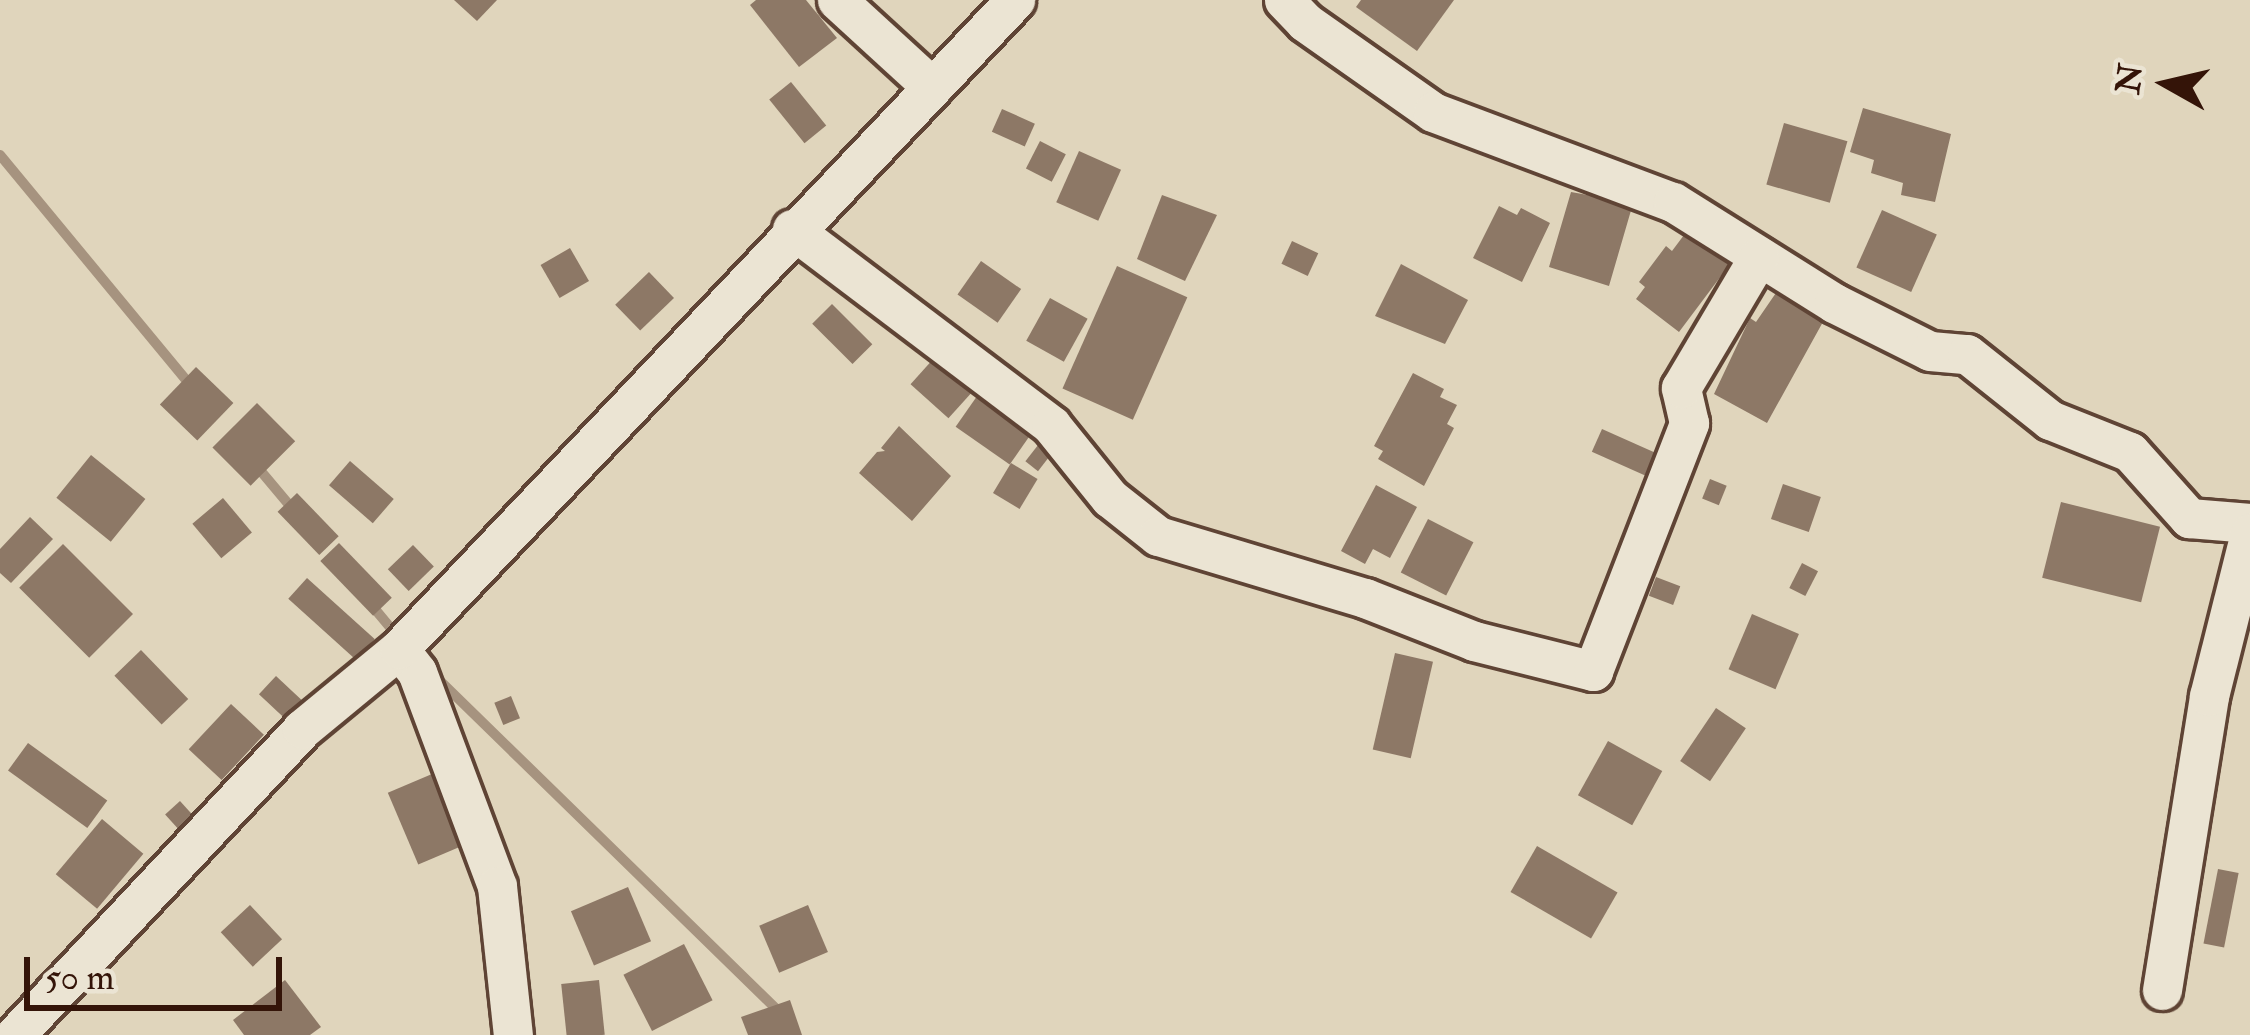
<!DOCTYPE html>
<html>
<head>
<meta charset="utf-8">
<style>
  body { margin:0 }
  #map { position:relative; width:2250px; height:1035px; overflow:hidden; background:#e0d5bc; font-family:"IM FELL Double Pica",serif }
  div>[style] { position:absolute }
  .stream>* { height:10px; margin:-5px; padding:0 5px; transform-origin:5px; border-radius:5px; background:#a6937f }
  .building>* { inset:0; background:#8d7866; transform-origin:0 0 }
  .roads { filter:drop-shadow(3px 0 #5f4435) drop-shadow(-3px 0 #5f4435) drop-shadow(0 3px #5f4435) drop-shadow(0 -3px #5f4435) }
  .minor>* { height:39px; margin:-19.5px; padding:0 19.5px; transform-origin:19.5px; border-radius:19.5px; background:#ebe4d3 }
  span { translate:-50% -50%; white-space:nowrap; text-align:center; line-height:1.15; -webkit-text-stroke:9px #ebe4d3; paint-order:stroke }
  .north { position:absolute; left:2106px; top:24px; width:120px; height:120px; -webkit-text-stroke:9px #ebe4d3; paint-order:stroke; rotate:278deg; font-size:33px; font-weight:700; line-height:48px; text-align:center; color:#341408 }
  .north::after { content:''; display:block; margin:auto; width:42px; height:54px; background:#341408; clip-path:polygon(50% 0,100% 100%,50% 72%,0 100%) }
  .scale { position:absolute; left:24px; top:957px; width:258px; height:54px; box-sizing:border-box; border:6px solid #341408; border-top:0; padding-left:15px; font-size:36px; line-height:42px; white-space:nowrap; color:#341408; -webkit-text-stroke:9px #ebe4d3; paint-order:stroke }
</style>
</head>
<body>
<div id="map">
  <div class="stream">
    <i style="left:0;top:155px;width:303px;rotate:50.4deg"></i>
    <i style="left:254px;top:463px;width:65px;rotate:50deg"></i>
    <i style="left:369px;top:602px;width:47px;rotate:50.2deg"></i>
    <i style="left:432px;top:673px;width:487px;rotate:44.3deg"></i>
  </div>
  <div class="building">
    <i style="clip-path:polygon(454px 0,497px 0,477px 21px)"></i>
    <i style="clip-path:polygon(756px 0,806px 0,837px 38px,799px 67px,750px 5px)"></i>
    <i style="clip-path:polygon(1361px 0,1454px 0,1417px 51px,1356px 7px)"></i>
    <i style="left:791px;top:82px;width:56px;height:28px;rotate:51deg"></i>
    <i style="clip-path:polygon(1863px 108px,1951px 134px,1935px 202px,1901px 195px,1903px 183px,1871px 173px,1874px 160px,1850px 152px)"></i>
    <i style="left:1002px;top:109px;width:36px;height:25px;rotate:24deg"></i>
    <i style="left:1784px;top:123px;width:66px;height:64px;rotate:16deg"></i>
    <i style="left:1040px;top:141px;width:29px;height:31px;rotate:27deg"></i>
    <i style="left:1079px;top:151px;width:46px;height:56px;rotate:24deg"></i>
    <i style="clip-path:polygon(1601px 188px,1615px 192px,1612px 201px,1632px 207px,1609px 286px,1549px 267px,1571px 192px,1599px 197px)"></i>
    <i style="clip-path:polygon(1162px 195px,1217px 215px,1185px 281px,1137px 259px)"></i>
    <i style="clip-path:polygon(1499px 206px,1517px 215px,1521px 208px,1550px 223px,1522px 282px,1473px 258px)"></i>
    <i style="left:1882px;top:210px;width:60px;height:63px;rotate:24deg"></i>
    <i style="clip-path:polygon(1690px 227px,1733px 260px,1679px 332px,1636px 299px,1645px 287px,1639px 282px,1666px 246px,1672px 251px)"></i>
    <i style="left:1292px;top:241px;width:29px;height:25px;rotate:25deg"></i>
    <i style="left:570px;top:248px;width:38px;height:34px;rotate:60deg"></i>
    <i style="left:981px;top:261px;width:49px;height:41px;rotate:35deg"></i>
    <i style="clip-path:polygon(1401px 264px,1468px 300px,1445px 344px,1375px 316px)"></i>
    <i style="left:1117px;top:266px;width:77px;height:134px;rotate:24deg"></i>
    <i style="left:649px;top:272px;width:36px;height:47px;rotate:46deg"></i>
    <i style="clip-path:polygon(1782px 284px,1829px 311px,1767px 423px,1714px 394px,1750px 318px,1756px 322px)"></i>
    <i style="left:1050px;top:298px;width:43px;height:49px;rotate:29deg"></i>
    <i style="left:832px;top:304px;width:57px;height:28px;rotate:45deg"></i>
    <i style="left:944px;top:347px;width:51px;height:50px;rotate:42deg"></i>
    <i style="left:196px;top:367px;width:52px;height:52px;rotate:44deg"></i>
    <i style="clip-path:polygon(1413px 373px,1444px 389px,1440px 397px,1457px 405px,1447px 424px,1454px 428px,1424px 486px,1378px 459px,1383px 451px,1374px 446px)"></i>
    <i style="left:982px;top:389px;width:66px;height:46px;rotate:35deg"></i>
    <i style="left:257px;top:403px;width:54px;height:63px;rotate:45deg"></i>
    <i style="clip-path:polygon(899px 426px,951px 476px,912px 521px,859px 473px,877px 452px,885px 451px,881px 448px)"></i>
    <i style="left:1602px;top:429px;width:70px;height:25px;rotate:24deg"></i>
    <i style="left:1042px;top:440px;width:16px;height:27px;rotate:38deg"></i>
    <i style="left:91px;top:455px;width:70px;height:55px;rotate:39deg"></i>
    <i style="left:350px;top:461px;width:58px;height:32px;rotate:41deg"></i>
    <i style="left:1011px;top:463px;width:31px;height:35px;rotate:31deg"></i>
    <i style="left:1710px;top:479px;width:18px;height:21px;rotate:22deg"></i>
    <i style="left:1783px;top:484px;width:40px;height:37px;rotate:19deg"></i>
    <i style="clip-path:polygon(1376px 485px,1417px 507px,1390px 558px,1373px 549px,1365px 564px,1341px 551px)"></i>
    <i style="left:297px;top:493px;width:60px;height:27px;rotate:46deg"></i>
    <i style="left:223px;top:498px;width:45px;height:40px;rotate:50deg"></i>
    <i style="left:2061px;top:502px;width:102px;height:78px;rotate:14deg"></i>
    <i style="clip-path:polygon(30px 517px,53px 539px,11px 583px,0 573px,0 549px)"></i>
    <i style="left:1428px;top:519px;width:51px;height:60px;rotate:27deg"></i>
    <i style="left:339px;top:543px;width:76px;height:26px;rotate:46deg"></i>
    <i style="left:63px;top:544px;width:99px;height:62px;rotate:45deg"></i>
    <i style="left:413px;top:545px;width:30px;height:35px;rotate:46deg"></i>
    <i style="left:1802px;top:563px;width:18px;height:28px;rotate:27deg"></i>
    <i style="left:1656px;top:577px;width:26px;height:20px;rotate:21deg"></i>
    <i style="left:307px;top:578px;width:91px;height:28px;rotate:42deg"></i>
    <i style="left:1752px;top:614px;width:51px;height:60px;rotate:23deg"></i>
    <i style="left:141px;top:650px;width:68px;height:37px;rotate:46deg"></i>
    <i style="left:1395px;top:653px;width:39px;height:99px;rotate:13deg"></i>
    <i style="left:276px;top:676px;width:42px;height:25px;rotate:43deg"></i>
    <i style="left:511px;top:696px;width:24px;height:18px;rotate:68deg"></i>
    <i style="left:231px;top:704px;width:45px;height:62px;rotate:43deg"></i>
    <i style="left:1716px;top:708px;width:36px;height:64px;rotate:34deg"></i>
    <i style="left:1608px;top:741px;width:62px;height:62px;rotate:29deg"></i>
    <i style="left:28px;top:743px;width:98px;height:34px;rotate:36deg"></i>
    <i style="left:432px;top:774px;width:78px;height:48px;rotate:67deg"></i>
    <i style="left:180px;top:801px;width:24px;height:20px;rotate:48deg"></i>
    <i style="left:102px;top:819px;width:54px;height:72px;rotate:40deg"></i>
    <i style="left:1537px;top:846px;width:93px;height:53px;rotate:30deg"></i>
    <i style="left:2218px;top:869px;width:21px;height:76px;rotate:11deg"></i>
    <i style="left:628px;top:887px;width:59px;height:62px;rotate:67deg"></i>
    <i style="left:250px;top:905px;width:47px;height:40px;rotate:47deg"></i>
    <i style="left:808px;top:905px;width:51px;height:53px;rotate:67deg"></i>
    <i style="left:684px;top:944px;width:63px;height:68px;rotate:63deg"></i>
    <i style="clip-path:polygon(285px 980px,321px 1027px,310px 1035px,244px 1035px,233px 1020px)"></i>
    <i style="left:599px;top:980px;width:55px;height:38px;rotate:84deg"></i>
    <i style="clip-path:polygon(790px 1000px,802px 1035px,748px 1035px,741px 1017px)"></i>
  </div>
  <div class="roads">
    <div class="minor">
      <i style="left:837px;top:0;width:129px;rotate:42.5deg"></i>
      <i style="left:1284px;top:0;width:30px;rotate:46deg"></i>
      <i style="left:1305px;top:22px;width:156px;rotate:35.1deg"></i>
      <i style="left:1433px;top:112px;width:256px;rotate:20.6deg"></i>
      <i style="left:1673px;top:202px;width:190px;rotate:32.1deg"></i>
      <i style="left:1834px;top:303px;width:107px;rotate:26.6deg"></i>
      <i style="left:1930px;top:351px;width:37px;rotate:5deg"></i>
      <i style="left:1967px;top:354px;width:106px;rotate:38.5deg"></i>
      <i style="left:2050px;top:420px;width:86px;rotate:21.8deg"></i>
      <i style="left:2130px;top:452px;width:89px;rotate:48.2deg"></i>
      <i style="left:2189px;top:518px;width:61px;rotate:4.7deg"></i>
      <i style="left:792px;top:229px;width:325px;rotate:37.1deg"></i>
      <i style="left:1051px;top:425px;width:94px;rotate:51.1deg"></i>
      <i style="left:1110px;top:498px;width:61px;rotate:38.4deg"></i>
      <i style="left:1158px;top:536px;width:216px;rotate:16.7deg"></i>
      <i style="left:1365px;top:598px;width:117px;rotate:21.5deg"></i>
      <i style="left:1474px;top:641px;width:123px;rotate:14.1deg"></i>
      <i style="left:1593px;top:671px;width:266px;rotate:-68.8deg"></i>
      <i style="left:1689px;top:423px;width:36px;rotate:-103deg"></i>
      <i style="left:1681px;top:388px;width:153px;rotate:-59.4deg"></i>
      <i style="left:399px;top:649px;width:29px;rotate:52deg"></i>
      <i style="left:417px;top:672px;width:228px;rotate:69.5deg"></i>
      <i style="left:497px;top:886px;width:150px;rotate:83.9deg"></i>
      <i style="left:2162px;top:990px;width:298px;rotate:-80.9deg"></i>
      <i style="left:2209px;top:696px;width:168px;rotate:-75.9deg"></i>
      <i style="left:15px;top:1035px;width:420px;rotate:-46.8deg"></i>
      <i style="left:302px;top:729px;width:126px;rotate:-39.5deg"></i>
      <i style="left:399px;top:649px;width:895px;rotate:-46.49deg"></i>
    </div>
  </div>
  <div class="north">N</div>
  <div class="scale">50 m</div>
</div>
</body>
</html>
